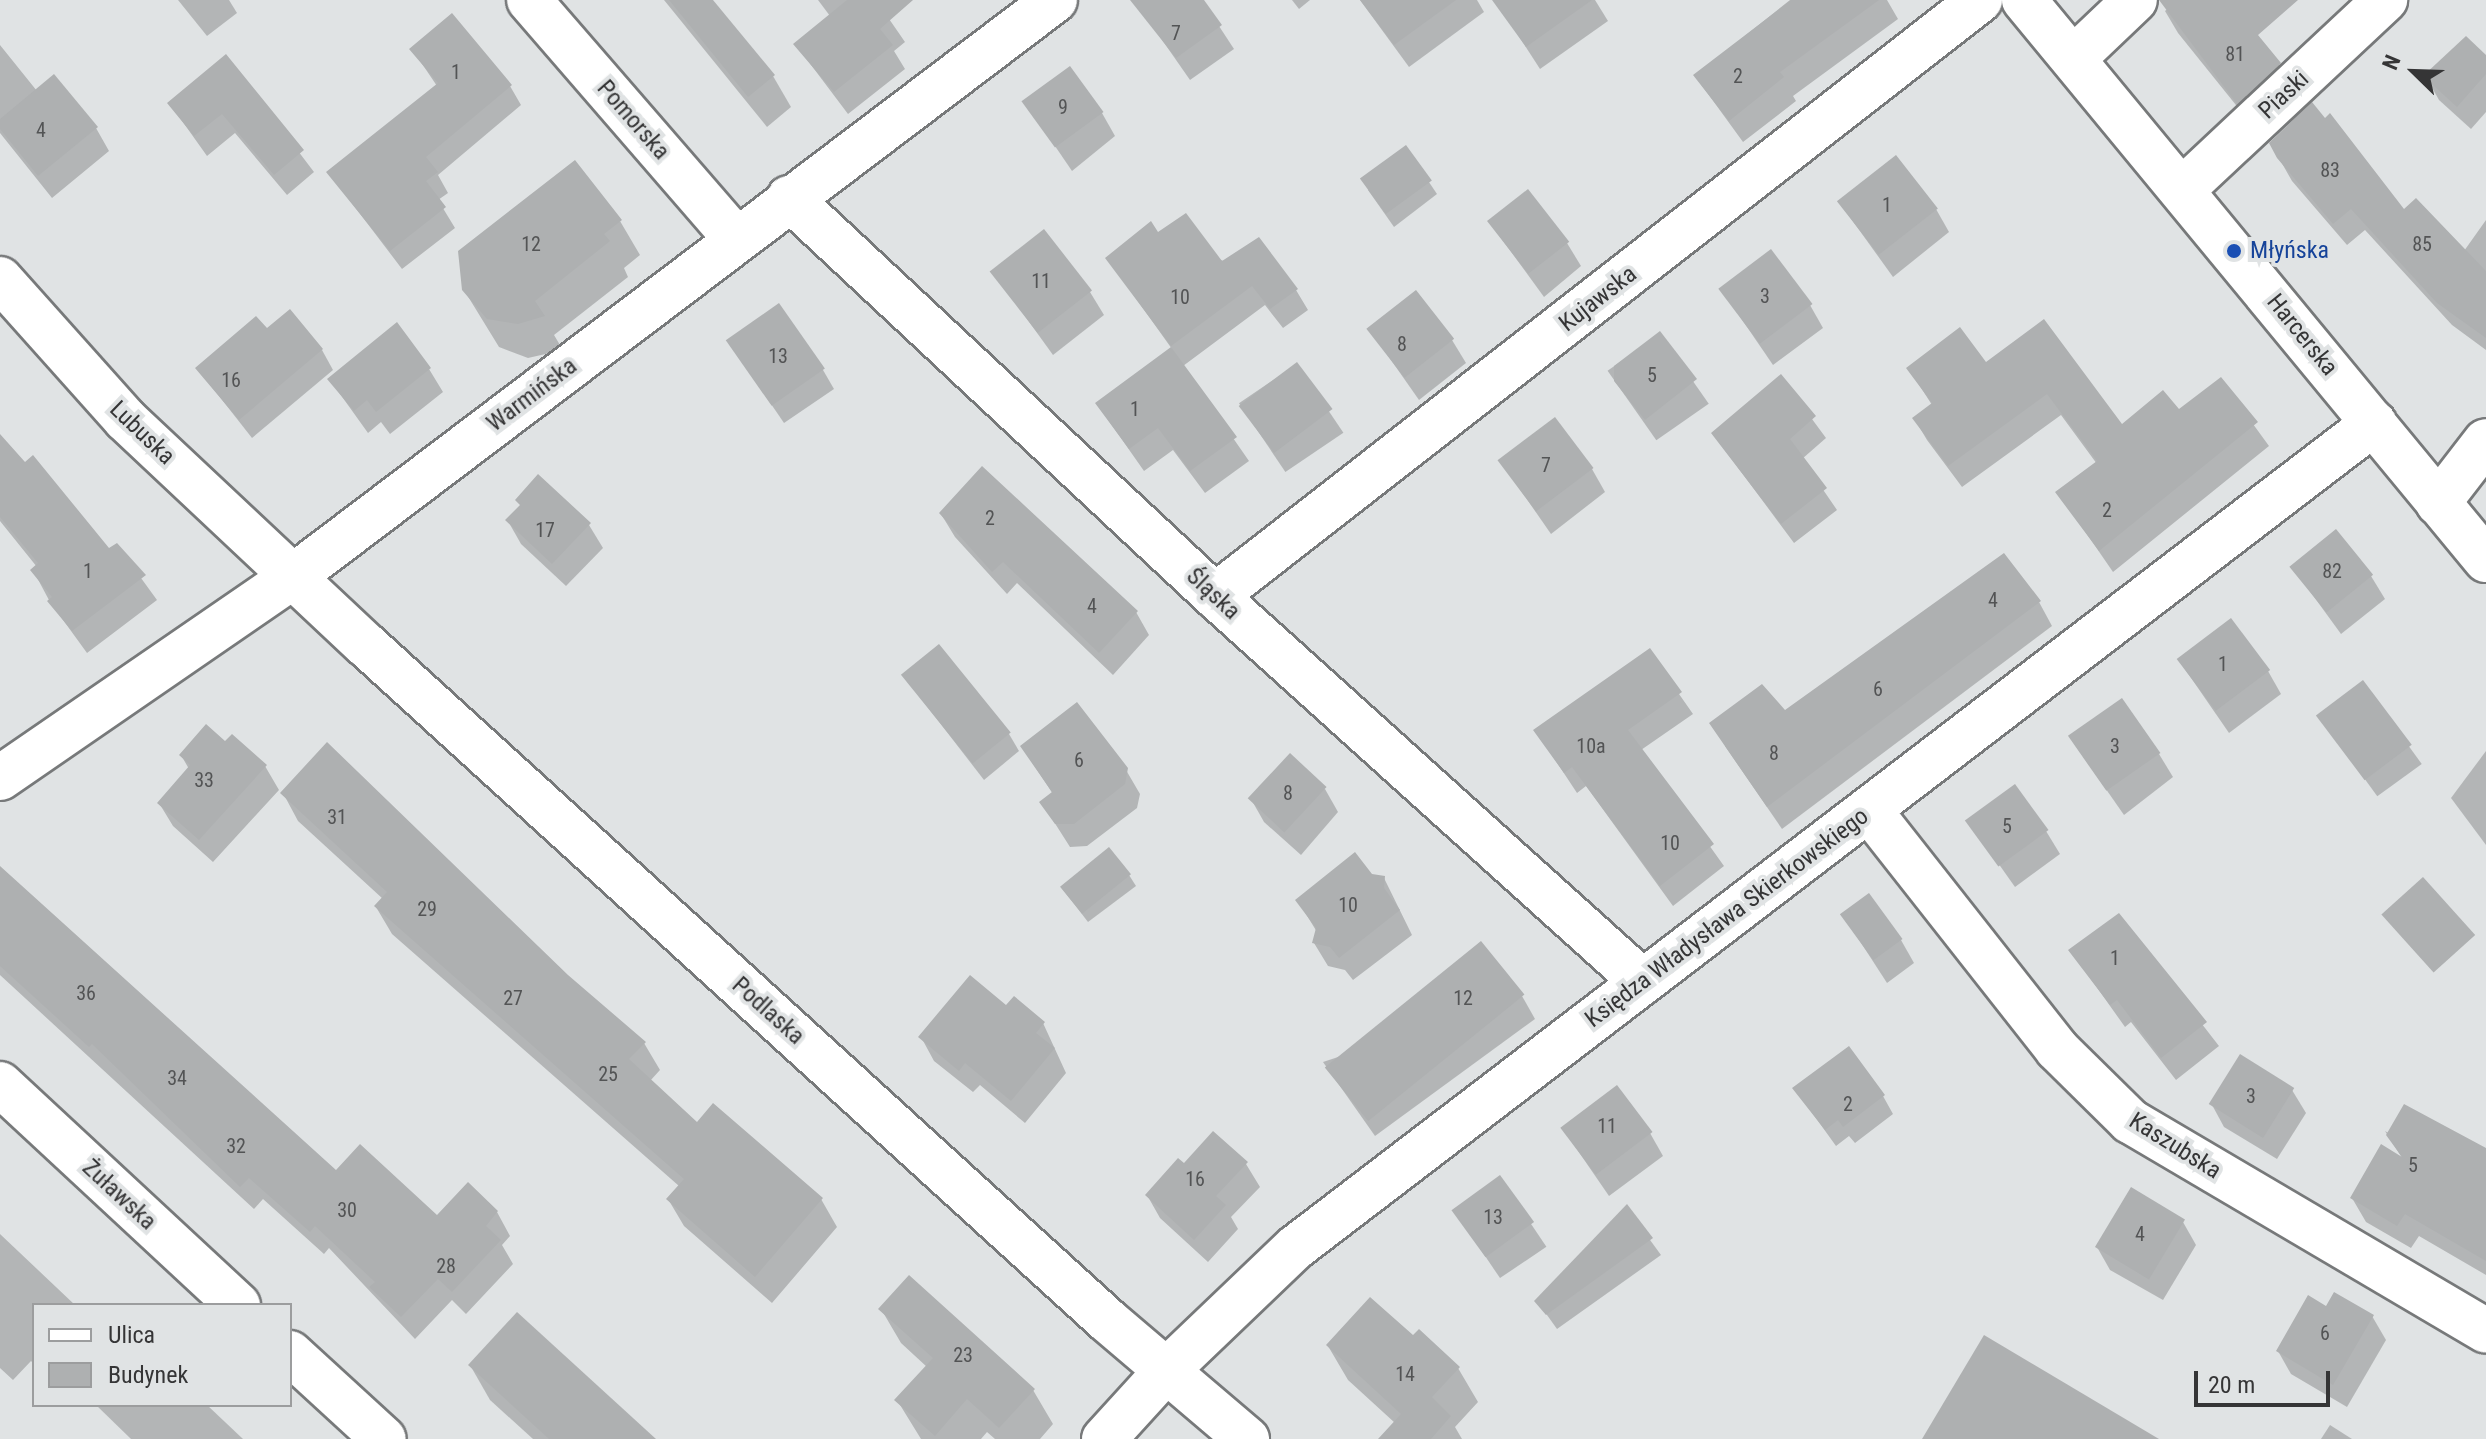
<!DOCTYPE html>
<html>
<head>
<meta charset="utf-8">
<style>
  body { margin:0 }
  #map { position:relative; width:2486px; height:1439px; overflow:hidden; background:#e0e3e4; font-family:"Roboto Condensed",sans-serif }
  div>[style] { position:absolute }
  .shadow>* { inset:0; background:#0003; transform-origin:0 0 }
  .building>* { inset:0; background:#aeb0b1; transform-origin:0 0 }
  .roads { filter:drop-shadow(2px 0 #77797a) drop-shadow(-2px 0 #77797a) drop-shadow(0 2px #77797a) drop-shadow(0 -2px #77797a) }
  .minor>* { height:44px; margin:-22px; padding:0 22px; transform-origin:22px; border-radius:22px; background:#fff }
  .dots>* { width:22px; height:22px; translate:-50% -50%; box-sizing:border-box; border:4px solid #e0e3e4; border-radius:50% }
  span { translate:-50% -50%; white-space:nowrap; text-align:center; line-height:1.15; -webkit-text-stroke:8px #e0e3e4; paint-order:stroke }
  .number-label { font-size:20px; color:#535455 }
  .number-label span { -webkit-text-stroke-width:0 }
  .street-label { font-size:24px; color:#353536 }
  .transit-label { font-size:24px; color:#164399 }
  .left { translate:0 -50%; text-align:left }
  .legend { position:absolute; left:32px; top:1303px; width:260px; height:104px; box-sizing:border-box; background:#e0e3e4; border:2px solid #9c9d9e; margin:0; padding:10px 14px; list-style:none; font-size:24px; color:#353536 }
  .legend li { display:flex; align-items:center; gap:16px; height:40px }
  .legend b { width:40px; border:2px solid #9c9d9e }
  .north { position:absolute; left:2374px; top:32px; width:80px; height:80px; -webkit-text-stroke:6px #e0e3e4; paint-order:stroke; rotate:293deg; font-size:22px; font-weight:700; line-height:32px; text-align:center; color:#353536 }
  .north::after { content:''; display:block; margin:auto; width:28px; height:36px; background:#353536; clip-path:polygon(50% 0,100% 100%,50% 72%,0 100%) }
  .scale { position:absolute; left:2194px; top:1371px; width:136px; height:36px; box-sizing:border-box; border:4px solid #353536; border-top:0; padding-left:10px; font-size:24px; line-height:28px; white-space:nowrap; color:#353536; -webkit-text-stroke:6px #e0e3e4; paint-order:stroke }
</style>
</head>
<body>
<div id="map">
  <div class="shadow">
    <i style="clip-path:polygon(178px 0,229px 0,237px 13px,207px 36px)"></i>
    <i style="clip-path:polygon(664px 0,711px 0,773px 76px,791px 107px,767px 127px)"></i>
    <i style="clip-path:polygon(818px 0,876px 0,905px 42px,894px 51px,905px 69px,848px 114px,796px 45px,830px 16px)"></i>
    <i style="clip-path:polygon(1162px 0,1202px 0,1234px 49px,1190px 80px,1144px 14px)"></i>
    <i style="clip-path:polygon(1292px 0,1310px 0,1299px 9px)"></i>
    <i style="clip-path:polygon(1360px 0,1477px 0,1484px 12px,1409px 67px)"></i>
    <i style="clip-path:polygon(1532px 0,1595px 0,1608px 21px,1540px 69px,1507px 18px)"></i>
    <i style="clip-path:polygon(1790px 0,1887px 0,1898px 19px,1793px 96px,1796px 101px,1743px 142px,1695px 76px)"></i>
    <i style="clip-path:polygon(2178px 0,2227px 0,2279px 64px,2293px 87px,2252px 125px,2178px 33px,2165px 11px)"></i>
    <i style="clip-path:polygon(0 45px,37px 91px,96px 128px,109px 151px,52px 198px,0 133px)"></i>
    <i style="clip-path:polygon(412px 49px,510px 86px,521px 105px,438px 175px,448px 193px,438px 200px,455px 228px,402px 269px,329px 173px,437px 86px)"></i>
    <i style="clip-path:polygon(226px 56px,314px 172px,287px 195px,235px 133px,207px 156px,170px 104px)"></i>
    <i style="clip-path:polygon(2486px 58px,2486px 112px,2471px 129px,2439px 100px,2426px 77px)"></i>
    <i style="clip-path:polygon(1025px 102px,1102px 113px,1115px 136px,1072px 171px)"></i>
    <i style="clip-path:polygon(2271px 144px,2404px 212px,2464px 251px,2486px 220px,2486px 350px,2452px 325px,2365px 230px,2347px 245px,2292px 181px)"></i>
    <i style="clip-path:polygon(1406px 148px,1437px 194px,1394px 227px,1368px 190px)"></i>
    <i style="clip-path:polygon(1839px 202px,1936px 209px,1949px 232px,1893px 277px)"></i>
    <i style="clip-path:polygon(620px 221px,640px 255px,624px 268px,628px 277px,554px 335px,563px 350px,528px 358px,499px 347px,464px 290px)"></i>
    <i style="clip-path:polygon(1490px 223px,1567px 243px,1581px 266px,1544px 297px)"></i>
    <i style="clip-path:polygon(1158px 235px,1296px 290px,1308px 310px,1283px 328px,1265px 305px,1183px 366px,1249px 461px,1205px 493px,1173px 450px,1144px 471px,1097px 404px,1172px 349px,1107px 258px)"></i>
    <i style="clip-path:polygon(993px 272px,1090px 292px,1104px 315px,1053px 355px)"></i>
    <i style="clip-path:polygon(1721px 289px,1810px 305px,1823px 328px,1773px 365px)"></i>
    <i style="clip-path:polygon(1370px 330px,1452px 340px,1466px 363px,1419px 400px)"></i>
    <i style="left:1660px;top:334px;width:85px;height:64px;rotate:55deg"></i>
    <i style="clip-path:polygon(728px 341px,823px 370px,834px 389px,784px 423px)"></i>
    <i style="clip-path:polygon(322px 350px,333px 370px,252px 438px,197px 368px)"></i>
    <i style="left:1297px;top:364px;width:83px;height:70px;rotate:56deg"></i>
    <i style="clip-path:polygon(1986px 364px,2122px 427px,2179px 412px,2221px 380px,2269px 446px,2113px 572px,2058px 492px,2097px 464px,2061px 415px,1962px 487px,1927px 440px,1914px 418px,1932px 405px,1909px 369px)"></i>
    <i style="clip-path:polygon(429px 369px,443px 392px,390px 434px,381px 422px,368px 433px,330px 380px)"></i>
    <i style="clip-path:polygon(1781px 377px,1826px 438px,1802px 459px,1837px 510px,1794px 543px,1713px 434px)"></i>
    <i style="clip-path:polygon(0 437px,109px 551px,117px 545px,157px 600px,87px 653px,50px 602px,33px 570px,37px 567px,0 521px)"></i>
    <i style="clip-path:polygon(1501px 462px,1592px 469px,1605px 492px,1551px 534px)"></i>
    <i style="clip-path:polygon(941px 514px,1136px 612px,1149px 635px,1113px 675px,1017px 583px,1007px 594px,955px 537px)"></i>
    <i style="clip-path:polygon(508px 521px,589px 525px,603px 548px,566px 586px,521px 544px)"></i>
    <i style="clip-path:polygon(2293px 568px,2371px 576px,2385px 599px,2341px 634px)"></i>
    <i style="clip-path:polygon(2039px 602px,2052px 626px,1782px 829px,1725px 746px,1785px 713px)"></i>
    <i style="clip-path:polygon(1649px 651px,1693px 714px,1641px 750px,1724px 866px,1673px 906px,1586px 786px,1577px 793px,1536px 731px)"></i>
    <i style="clip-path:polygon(2178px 659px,2268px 671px,2281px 694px,2229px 733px)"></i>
    <i style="clip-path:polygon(902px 674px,1009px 734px,1019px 751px,984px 780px)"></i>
    <i style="left:2363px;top:683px;width:100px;height:55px;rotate:54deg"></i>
    <i style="clip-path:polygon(2071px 739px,2159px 754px,2173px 777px,2124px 815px)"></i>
    <i style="clip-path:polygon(225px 744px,265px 766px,279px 790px,213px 862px,173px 826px,159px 803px,189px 769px,181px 755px)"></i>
    <i style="clip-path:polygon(1022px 747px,1126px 770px,1140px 794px,1137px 808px,1087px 846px,1070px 847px,1042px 803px,1053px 794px)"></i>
    <i style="clip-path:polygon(2486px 751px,2486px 845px,2451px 798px)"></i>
    <i style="clip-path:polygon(1325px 789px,1338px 812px,1301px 855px,1264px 822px,1251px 799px)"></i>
    <i style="clip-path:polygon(283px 793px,567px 977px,644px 1043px,660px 1070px,650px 1081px,697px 1124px,821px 1199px,837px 1227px,772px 1303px,684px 1226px,668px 1199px,679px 1186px,392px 934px,376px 907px,383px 899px,298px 821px)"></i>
    <i style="clip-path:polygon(1969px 822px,2046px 831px,2060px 854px,2015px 887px)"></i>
    <i style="clip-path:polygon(1129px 875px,1136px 886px,1088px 922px,1061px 887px)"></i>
    <i style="clip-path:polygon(1371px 876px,1384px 878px,1412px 935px,1353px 980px,1345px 970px,1328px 966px,1314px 943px,1317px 932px,1298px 901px)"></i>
    <i style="clip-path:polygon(0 881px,336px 1173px,437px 1218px,497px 1212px,510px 1236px,502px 1245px,513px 1264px,466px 1314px,452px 1300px,415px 1339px,329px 1248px,324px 1254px,263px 1199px,254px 1209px,0 975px)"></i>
    <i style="clip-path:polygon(1843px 915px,1901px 940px,1914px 963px,1887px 983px)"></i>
    <i style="clip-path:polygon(2118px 916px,2219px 1046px,2176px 1080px,2131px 1022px,2125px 1027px,2071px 951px)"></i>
    <i style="clip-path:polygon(1522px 996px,1535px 1019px,1375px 1136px,1323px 1062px)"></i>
    <i style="clip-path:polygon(1007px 1008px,1043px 1023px,1066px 1073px,1025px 1123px,980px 1085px,973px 1092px,934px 1061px,921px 1037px)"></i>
    <i style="clip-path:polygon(1795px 1089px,1883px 1096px,1893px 1114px,1855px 1143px,1849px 1136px,1836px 1146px)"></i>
    <i style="clip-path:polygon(2292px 1090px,2306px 1113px,2277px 1159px,2224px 1127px,2211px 1103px)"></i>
    <i style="clip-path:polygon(1563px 1129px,1650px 1133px,1663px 1156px,1609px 1196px)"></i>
    <i style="clip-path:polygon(2385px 1131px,2486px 1190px,2486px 1275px,2419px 1236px,2411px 1248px,2366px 1222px,2352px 1198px,2404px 1161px)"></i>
    <i style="clip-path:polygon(1246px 1164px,1260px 1187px,1231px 1217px,1238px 1229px,1208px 1262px,1160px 1218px,1147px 1195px,1184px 1166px)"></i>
    <i style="left:1500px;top:1178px;width:83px;height:56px;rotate:56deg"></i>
    <i style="clip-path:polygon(1626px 1207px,1661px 1255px,1557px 1329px,1537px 1301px)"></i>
    <i style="clip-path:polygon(2183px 1222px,2196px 1245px,2163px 1300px,2110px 1270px,2097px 1247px)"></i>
    <i style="clip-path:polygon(0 1234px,75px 1305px,34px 1305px,34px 1364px,31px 1361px,13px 1380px,0 1368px)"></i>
    <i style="clip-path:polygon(881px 1309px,1033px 1390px,1053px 1424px,1040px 1439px,995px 1439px,987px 1432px,981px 1439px,921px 1439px,897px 1400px,927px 1367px,901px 1343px)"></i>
    <i style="clip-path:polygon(2327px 1309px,2372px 1316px,2386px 1340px,2347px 1407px,2291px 1374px,2278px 1351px)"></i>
    <i style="clip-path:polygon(1413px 1338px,1458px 1368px,1478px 1402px,1455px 1427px,1462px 1439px,1383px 1439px,1395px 1423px,1348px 1380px,1328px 1346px)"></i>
    <i style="clip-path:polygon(470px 1365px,653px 1439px,533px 1439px,490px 1400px)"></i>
    <i style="clip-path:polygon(96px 1405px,207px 1405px,243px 1439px,131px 1439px)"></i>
    <i style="clip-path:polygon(2330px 1425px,2352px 1439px,2321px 1439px)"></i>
  </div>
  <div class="building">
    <i style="clip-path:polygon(669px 0,713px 0,775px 75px,748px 97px)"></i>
    <i style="clip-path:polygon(847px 0,913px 0,880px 29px,893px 45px,834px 92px,793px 44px)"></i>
    <i style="clip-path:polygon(1130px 0,1204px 0,1222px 25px,1176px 58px)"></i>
    <i style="clip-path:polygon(1360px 0,1456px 0,1394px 45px)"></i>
    <i style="clip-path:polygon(1492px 0,1592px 0,1526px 47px)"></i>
    <i style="clip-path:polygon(1791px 0,1879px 0,1780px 72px,1784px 77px,1729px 121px,1693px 75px)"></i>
    <i style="clip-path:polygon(2159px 0,2298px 0,2258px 35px,2281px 63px,2237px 104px)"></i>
    <i style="clip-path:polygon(452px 13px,512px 85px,426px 157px,438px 172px,426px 181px,446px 207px,390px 251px,326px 172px,438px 83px,409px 49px)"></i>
    <i style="clip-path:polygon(2466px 36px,2486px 55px,2486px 74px,2457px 107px,2423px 76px)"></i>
    <i style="clip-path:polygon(226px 54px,304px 150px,274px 175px,222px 114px,194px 136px,167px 103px)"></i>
    <i style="left:1070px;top:66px;width:57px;height:60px;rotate:54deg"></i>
    <i style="clip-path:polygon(54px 74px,98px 127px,38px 176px,0 129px,0 119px)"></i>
    <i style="clip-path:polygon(2312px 102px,2325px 118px,2330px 113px,2404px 209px,2416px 198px,2486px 271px,2486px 338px,2437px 303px,2351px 209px,2333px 224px,2277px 158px,2269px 143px)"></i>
    <i style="left:1406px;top:145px;width:44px;height:57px;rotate:54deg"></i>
    <i style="left:1896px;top:155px;width:68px;height:75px;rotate:52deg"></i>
    <i style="clip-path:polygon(575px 160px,622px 220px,604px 234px,610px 241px,535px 301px,545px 316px,518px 324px,487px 319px,462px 290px,458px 251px)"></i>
    <i style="left:1528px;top:189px;width:67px;height:52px;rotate:52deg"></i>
    <i style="clip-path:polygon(1186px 213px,1222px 261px,1259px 237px,1298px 289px,1270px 309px,1252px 286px,1171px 346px,1105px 258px,1151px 221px,1158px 232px)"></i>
    <i style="left:1044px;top:229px;width:78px;height:69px;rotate:52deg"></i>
    <i style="left:1771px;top:249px;width:69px;height:66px;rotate:53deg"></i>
    <i style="left:1416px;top:290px;width:62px;height:63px;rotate:52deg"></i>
    <i style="left:779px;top:303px;width:80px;height:65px;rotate:55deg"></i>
    <i style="clip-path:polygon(290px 309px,323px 349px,239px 420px,195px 368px,256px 316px,267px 328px)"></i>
    <i style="clip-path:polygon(2044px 319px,2122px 424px,2163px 390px,2179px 409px,2221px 377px,2258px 422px,2099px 551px,2055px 492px,2097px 461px,2047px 394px,1948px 466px,1912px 418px,1932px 403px,1906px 368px,1960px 327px,1986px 362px)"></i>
    <i style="clip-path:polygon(397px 322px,431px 368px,376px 412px,367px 400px,354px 411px,327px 379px)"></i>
    <i style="clip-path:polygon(1660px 331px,1697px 379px,1645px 420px,1614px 381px,1614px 366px)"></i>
    <i style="clip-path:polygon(1171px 347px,1237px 437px,1190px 471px,1158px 428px,1129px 449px,1095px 403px)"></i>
    <i style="left:1297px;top:362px;width:59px;height:73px;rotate:53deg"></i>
    <i style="clip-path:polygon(1781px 374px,1816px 416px,1790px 439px,1827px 488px,1781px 524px,1711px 433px)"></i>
    <i style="left:1555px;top:417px;width:64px;height:72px;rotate:53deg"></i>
    <i style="clip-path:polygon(0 434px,25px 462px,33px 455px,109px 548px,117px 543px,146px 575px,72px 631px,47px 601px,52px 597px,30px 570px,38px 563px,0 517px)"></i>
    <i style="clip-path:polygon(982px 466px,1138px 611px,1099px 653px,1003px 562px,992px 572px,939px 513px)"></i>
    <i style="clip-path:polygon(538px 474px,591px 523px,552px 564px,505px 520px,520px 505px,515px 500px)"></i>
    <i style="left:2336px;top:529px;width:59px;height:60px;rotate:51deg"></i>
    <i style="clip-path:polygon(2004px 553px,2041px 601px,1767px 807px,1709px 723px,1762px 684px,1785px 710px)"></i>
    <i style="left:2231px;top:618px;width:65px;height:68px;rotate:53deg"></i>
    <i style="left:939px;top:644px;width:114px;height:49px;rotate:51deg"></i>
    <i style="clip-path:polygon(1650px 648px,1682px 692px,1628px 730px,1714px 844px,1660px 886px,1572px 767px,1564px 773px,1533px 730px)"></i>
    <i style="left:2363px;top:680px;width:81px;height:59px;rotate:53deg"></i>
    <i style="left:2122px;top:698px;width:67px;height:66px;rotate:55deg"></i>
    <i style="clip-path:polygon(1077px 702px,1128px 768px,1125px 784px,1074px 824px,1055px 824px,1039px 802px,1052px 792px,1020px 746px)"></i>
    <i style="clip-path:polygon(206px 724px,225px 741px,232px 734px,267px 765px,199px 840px,157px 803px,190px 765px,179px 755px)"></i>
    <i style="clip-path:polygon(327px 742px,568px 975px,646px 1042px,629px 1059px,697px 1122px,713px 1103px,823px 1198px,755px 1277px,666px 1199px,684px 1179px,374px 906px,387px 892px,280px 793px)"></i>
    <i style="left:1290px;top:753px;width:50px;height:62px;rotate:43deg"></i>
    <i style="left:2015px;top:784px;width:57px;height:62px;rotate:54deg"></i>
    <i style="left:1109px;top:847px;width:35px;height:63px;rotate:51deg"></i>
    <i style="clip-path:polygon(1355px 852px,1372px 874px,1385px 876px,1384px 888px,1400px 910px,1339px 958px,1330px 947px,1312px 943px,1316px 928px,1295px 900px)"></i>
    <i style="clip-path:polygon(0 866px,336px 1170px,360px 1144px,437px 1215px,468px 1182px,498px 1211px,486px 1226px,501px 1240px,452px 1292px,438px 1279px,401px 1317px,369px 1287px,375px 1282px,315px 1226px,310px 1232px,249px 1178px,240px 1187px,92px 1044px,89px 1047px,0 966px)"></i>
    <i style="left:2423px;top:877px;width:78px;height:56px;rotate:48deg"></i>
    <i style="left:1869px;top:893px;width:57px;height:36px;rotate:54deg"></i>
    <i style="clip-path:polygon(2119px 913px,2207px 1022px,2161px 1058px,2117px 1000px,2110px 1005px,2068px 950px)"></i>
    <i style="left:1481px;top:941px;width:69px;height:201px;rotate:51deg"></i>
    <i style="clip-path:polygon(970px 975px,1006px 1005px,1014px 996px,1045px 1022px,1036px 1033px,1055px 1048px,1011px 1101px,965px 1063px,959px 1071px,918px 1037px)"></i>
    <i style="clip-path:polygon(1849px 1046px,1885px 1095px,1843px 1127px,1838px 1120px,1825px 1130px,1792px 1088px)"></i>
    <i style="left:2240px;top:1054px;width:64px;height:59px;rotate:32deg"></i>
    <i style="left:1617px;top:1085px;width:59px;height:71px;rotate:53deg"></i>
    <i style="clip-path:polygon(2404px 1104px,2486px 1148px,2486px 1261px,2405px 1214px,2397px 1226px,2350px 1198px,2381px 1144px,2402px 1157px,2386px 1135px)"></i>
    <i style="clip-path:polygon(1213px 1131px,1248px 1162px,1216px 1196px,1226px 1205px,1194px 1240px,1145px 1195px,1178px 1158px,1184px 1163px)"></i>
    <i style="left:1500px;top:1175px;width:58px;height:60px;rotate:54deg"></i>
    <i style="left:2131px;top:1187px;width:63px;height:70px;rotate:31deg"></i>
    <i style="clip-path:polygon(1627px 1204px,1653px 1238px,1546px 1315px,1534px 1301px)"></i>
    <i style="clip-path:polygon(909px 1275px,1035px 1389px,999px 1428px,967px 1399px,935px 1436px,894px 1400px,933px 1358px,878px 1309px)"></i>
    <i style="clip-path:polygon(2334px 1292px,2374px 1315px,2333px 1385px,2276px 1351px,2308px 1295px,2326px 1306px)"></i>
    <i style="clip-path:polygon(1370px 1297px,1413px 1335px,1419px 1329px,1460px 1367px,1432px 1397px,1451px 1416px,1431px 1439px,1378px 1439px,1401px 1414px,1326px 1345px)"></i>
    <i style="clip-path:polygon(517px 1312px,656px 1439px,549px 1439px,468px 1365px)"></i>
    <i style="clip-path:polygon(1984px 1335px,2159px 1439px,1922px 1439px)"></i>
  </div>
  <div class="roads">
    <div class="minor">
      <i style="left:529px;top:0;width:316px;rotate:49.1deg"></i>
      <i style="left:2024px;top:0;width:726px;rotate:50.48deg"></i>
      <i style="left:2074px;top:58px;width:84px;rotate:-43.6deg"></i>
      <i style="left:2183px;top:189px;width:277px;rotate:-43.1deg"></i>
      <i style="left:789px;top:198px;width:583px;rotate:43.05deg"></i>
      <i style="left:1215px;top:596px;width:576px;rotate:42.05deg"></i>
      <i style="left:0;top:279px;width:188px;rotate:48.2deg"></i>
      <i style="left:125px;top:419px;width:330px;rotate:43.2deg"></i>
      <i style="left:366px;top:645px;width:1002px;rotate:42.33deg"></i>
      <i style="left:1107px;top:1320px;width:184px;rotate:40.4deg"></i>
      <i style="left:2438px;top:503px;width:78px;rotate:-52.3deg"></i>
      <i style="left:1215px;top:596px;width:970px;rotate:-37.92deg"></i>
      <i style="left:0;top:778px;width:358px;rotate:-34.5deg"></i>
      <i style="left:295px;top:575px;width:953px;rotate:-37.11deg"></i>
      <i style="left:1869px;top:810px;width:304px;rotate:51.8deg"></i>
      <i style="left:2057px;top:1049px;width:103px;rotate:44.6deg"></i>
      <i style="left:2130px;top:1121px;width:413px;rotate:30.5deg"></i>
      <i style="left:0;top:1084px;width:325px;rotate:42.9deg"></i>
      <i style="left:290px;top:1353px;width:127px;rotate:42.5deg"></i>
      <i style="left:1104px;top:1439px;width:91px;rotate:-47.7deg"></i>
      <i style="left:1165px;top:1372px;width:181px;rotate:-43.7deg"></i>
      <i style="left:1296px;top:1247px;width:1357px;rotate:-37.39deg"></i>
    </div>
  </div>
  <div class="dots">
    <i style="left:2234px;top:251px;background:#1a4fb4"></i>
  </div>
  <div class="number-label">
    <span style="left:1176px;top:33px">7</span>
    <span style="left:2235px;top:54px">81</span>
    <span style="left:456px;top:72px">1</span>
    <span style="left:1738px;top:76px">2</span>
    <span style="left:1063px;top:107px">9</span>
    <span style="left:41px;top:130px">4</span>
    <span style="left:2330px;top:170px">83</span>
    <span style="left:1887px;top:205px">1</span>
    <span style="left:531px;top:244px">12</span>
    <span style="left:2422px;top:244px">85</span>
    <span style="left:1041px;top:281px">11</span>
    <span style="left:1765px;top:296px">3</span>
    <span style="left:1180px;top:297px">10</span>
    <span style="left:1402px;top:344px">8</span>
    <span style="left:778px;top:356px">13</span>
    <span style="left:1652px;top:375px">5</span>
    <span style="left:231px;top:380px">16</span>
    <span style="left:1135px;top:409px">1</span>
    <span style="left:1546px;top:465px">7</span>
    <span style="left:2107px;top:510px">2</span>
    <span style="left:990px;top:518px">2</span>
    <span style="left:545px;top:530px">17</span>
    <span style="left:88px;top:571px">1</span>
    <span style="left:2332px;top:571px">82</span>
    <span style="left:1993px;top:600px">4</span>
    <span style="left:1092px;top:606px">4</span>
    <span style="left:2223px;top:664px">1</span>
    <span style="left:1878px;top:689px">6</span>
    <span style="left:1591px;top:746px">10a</span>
    <span style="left:2115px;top:746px">3</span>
    <span style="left:1774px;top:753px">8</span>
    <span style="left:1079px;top:760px">6</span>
    <span style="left:204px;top:780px">33</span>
    <span style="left:1288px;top:793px">8</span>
    <span style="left:337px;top:817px">31</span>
    <span style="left:2007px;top:826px">5</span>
    <span style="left:1670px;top:843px">10</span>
    <span style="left:1348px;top:905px">10</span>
    <span style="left:427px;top:909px">29</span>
    <span style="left:2115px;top:958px">1</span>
    <span style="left:86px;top:993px">36</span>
    <span style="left:513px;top:998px">27</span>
    <span style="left:1463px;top:998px">12</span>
    <span style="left:608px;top:1074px">25</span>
    <span style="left:177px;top:1078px">34</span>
    <span style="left:2251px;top:1096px">3</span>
    <span style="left:1848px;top:1104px">2</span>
    <span style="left:1607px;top:1126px">11</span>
    <span style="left:236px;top:1146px">32</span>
    <span style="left:2413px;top:1165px">5</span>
    <span style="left:1195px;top:1179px">16</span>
    <span style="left:347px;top:1210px">30</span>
    <span style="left:1493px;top:1217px">13</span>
    <span style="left:2140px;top:1234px">4</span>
    <span style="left:446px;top:1266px">28</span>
    <span style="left:2325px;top:1333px">6</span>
    <span style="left:963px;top:1355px">23</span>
    <span style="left:1405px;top:1374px">14</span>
  </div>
  <div class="street-label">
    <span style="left:2284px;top:95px;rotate:-43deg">Piaski</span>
    <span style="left:633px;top:120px;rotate:49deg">Pomorska</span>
    <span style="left:1598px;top:299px;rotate:-38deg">Kujawska</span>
    <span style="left:2302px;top:335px;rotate:51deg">Harcerska</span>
    <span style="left:532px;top:395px;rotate:-37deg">Warmińska</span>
    <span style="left:142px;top:433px;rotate:44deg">Lubuska</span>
    <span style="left:1213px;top:594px;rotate:43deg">Śląska</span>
    <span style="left:1727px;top:918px;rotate:-37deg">Księdza Władysława Skierkowskiego</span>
    <span style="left:768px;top:1011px;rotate:42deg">Podlaska</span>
    <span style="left:2175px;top:1146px;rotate:32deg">Kaszubska</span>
    <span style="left:119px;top:1195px;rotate:43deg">Żuławska</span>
  </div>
  <div class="transit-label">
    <span class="left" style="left:2250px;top:251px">Młyńska</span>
  </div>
  <ul class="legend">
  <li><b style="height:10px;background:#fff"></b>Ulica</li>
  <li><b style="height:22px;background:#aeb0b1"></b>Budynek</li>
  </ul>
  <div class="north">N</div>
  <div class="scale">20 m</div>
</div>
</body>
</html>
